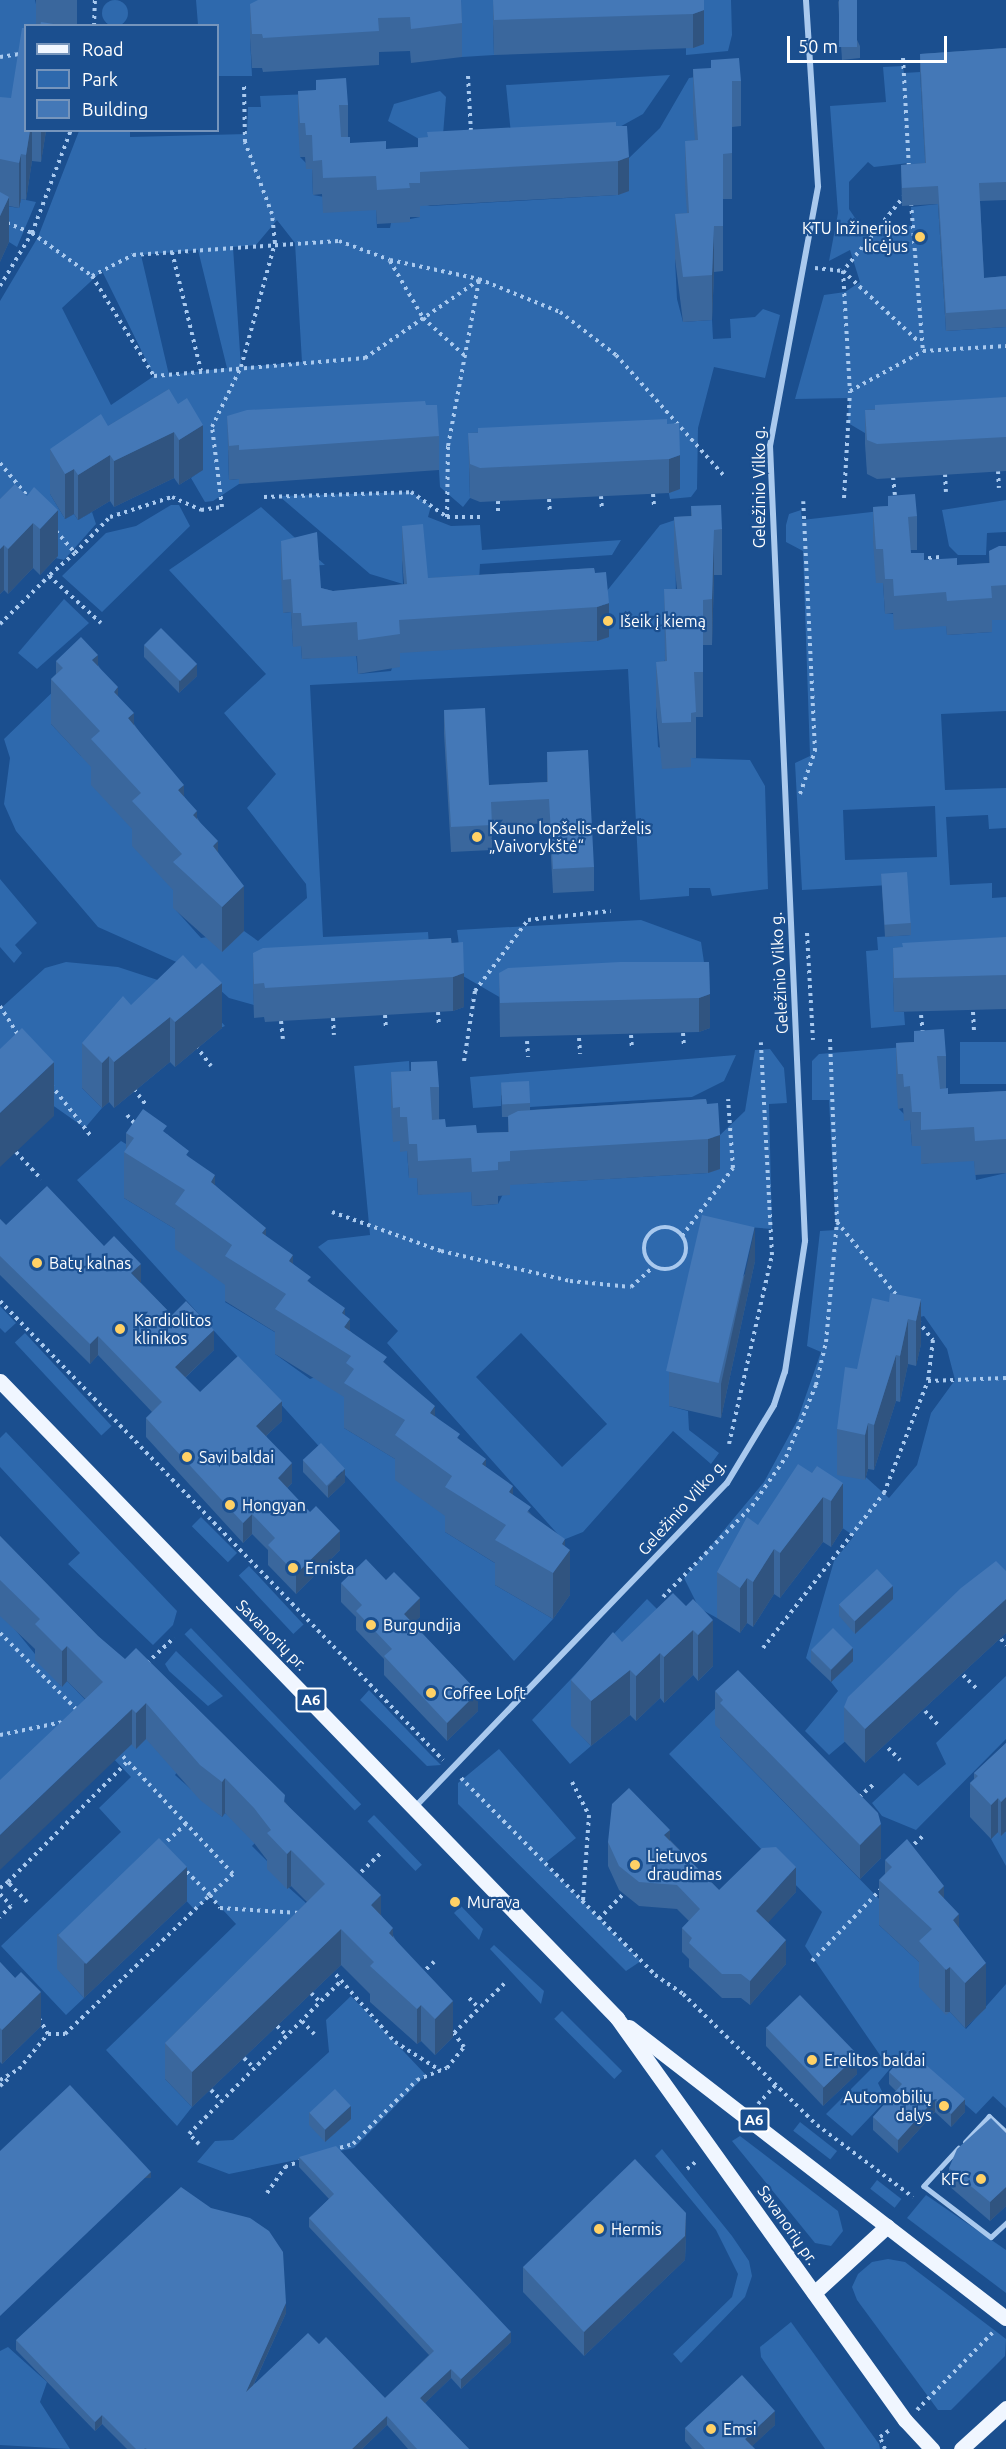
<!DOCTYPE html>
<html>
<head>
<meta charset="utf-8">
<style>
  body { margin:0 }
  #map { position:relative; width:1006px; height:2449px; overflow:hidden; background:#1b4f8f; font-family:Ubuntu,sans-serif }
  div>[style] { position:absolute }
  .green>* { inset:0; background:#2e69ad; transform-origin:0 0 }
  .round { border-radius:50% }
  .path>* { height:4px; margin-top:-2px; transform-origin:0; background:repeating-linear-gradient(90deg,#a9c9ee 0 3px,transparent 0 7.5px) }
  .path>.ring { margin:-2px; padding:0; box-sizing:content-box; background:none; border:4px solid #a9c9ee; border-radius:50% }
  .service>* { height:4.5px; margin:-2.25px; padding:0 2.25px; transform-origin:2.25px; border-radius:2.25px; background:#a9c9ee }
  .minor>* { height:6px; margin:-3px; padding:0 3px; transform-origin:3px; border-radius:3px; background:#a9c9ee }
  .primary>* { height:15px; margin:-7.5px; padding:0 7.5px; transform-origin:7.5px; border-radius:7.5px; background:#f0f6ff }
  .wall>* { inset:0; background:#3a679d; transform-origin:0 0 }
  .shaded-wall>* { inset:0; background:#305480; transform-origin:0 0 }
  .building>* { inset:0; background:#4478b7; transform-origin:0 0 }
  .dots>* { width:16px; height:16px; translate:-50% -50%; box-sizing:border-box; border:3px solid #1b4f8f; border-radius:50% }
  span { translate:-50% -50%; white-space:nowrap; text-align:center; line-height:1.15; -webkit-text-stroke:4.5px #1b4f8f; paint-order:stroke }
  .shield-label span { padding:2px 4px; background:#1b4f8f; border:2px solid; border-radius:4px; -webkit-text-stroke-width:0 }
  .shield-label { font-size:15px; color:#fff; font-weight:700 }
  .poi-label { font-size:16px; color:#fff }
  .right { translate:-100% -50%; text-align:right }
  .left { translate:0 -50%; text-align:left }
  .street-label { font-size:16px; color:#fff }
  .legend { position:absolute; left:24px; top:24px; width:195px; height:108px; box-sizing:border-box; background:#1b4f8f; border:2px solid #7695bc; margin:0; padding:8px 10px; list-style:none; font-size:18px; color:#fff }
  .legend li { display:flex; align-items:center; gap:12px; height:30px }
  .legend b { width:30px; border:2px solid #7695bc }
  .scale { position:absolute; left:787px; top:36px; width:160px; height:27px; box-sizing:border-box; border:3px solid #fff; border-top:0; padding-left:8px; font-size:18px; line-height:21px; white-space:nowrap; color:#fff; -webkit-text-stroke:4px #1b4f8f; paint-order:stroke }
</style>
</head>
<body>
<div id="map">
  <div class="green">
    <i style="clip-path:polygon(0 0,35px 0,41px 25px,26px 26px,25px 74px,0 142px)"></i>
    <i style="clip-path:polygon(196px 0,731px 0,732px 35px,728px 51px,686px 55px,686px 48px,692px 48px,493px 25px,494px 55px,462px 57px,460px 26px,250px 38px,252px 76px,218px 76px,218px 26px,198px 25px)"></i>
    <i class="round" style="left:102px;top:0;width:26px;height:26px"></i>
    <i style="clip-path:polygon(903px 66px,904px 73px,920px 72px,926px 173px,910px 182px,909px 163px,874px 167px,868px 162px,849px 182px,849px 209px,870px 240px,884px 223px,912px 226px,911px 207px,938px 204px,946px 331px,1006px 327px,1006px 431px,875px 439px,848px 423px,849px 398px,795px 399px,824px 295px,845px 292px,860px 282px,850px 250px,829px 261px,838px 213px,830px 106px,886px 102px,883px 67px)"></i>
    <i style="clip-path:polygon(evenodd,726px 72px,696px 155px,687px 227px,675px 259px,677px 299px,683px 322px,712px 320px,713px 339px,731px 338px,730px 319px,755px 317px,763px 309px,780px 315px,765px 378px,714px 367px,698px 428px,697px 489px,691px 497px,670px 499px,668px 489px,469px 468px,470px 498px,463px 507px,440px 487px,437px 439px,228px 450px,229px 480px,239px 479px,239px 484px,213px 501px,205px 502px,191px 478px,202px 470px,50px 494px,65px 519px,74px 514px,78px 520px,92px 512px,96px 524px,64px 560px,0 545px,0 301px,38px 237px,79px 131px,130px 131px,130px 137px,247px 134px,248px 107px,261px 107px,260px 96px,337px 93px,300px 157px,312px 169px,313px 195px,376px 206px,377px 228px,390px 228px,391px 223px,420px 217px,419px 202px,430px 206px,617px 195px,627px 160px,660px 128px,689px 78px,726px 72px,277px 220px,295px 243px,302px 362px,241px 367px,233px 247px,256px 245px,277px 220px,726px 72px,198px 250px,227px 368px,169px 375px,141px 255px,198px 250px,726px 72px,102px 271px,154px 376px,111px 405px,62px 308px,102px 271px)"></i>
    <i style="clip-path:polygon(670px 75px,643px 114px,616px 129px,511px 134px,506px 85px)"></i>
    <i style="clip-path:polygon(440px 91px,446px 97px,443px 135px,424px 142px,388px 121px,394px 104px)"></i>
    <i style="clip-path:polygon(21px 199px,36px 202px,17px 247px,9px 242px,0 205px,19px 208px)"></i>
    <i style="clip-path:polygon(411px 492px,431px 506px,428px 517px,451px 526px,480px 525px,482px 550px,621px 540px,612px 555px,480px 564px,479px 582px,425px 582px,402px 560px,403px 584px,370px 574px,279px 496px)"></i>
    <i style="clip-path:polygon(1006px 500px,1006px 532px,987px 533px,986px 555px,958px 555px,949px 546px,942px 510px)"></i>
    <i style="clip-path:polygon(171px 505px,179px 505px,190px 526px,102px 612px,62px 576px,106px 533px,136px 526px)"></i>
    <i style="clip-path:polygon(261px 507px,325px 565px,299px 566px,283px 613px,291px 612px,293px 646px,301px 646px,302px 659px,356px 653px,358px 674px,391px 671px,399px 648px,597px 641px,606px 592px,660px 525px,675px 520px,676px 601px,656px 707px,658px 747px,691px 758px,750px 760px,765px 786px,768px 889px,712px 896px,710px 888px,689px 888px,689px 896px,640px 900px,628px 669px,310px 685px,323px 937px,428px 932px,431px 973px,253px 988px,254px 1005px,229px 998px,201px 973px,98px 927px,16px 831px,4px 804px,10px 758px,4px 739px,65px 680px,51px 724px,81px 756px,85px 751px,187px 895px,174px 908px,201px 938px,244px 931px,258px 941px,307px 898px,306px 884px,247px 808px,276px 774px,224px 713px,266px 674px,169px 570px)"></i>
    <i style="clip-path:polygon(evenodd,915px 507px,876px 583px,883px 583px,885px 613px,946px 620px,947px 635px,992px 632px,991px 615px,1006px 619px,1006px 711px,941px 714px,945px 790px,1006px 788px,1006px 828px,989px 829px,988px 815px,946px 817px,950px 885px,992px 883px,992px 898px,1006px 897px,1006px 976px,893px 982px,894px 1012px,904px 1012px,905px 1025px,871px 1028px,866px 951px,878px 950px,877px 937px,911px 935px,907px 884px,802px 890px,795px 763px,810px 756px,803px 551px,786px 542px,786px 525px,789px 514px,801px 510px,802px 520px,915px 507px,935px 806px,937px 857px,845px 860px,843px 810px,935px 806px)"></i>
    <i style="clip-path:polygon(64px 599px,89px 623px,37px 669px,18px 653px)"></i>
    <i style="clip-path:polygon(0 879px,37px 923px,15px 945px,22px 953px,14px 963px,0 947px)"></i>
    <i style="clip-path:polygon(641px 920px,701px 942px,709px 996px,508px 1002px,463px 976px,457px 930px)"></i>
    <i style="clip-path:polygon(66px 962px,118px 967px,173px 985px,205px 1004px,225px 1026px,82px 1088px,102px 1108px,85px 1128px,48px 1102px,0 1103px,0 1009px,45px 968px)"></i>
    <i style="left:1006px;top:1042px;width:42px;height:46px;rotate:90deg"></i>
    <i style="clip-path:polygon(evenodd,941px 1044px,899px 1109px,910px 1120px,912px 1146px,921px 1146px,922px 1164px,974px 1157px,976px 1180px,1006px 1173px,1006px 1606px,829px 1755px,805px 1731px,838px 1691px,831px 1682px,853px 1661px,811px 1663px,806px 1658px,834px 1561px,854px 1536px,818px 1511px,717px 1618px,699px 1608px,684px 1578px,764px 1482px,797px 1421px,821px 1352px,807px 1346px,820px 1231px,836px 1230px,829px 1100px,812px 1100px,812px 1061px,819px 1054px,941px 1044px,924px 1316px,947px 1349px,955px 1380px,931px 1413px,917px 1465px,889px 1498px,837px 1451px,845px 1413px,878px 1327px,924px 1316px)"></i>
    <i style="clip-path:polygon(evenodd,770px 1049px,784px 1068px,787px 1103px,769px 1104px,772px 1229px,747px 1227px,669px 1406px,688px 1411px,689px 1430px,719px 1453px,711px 1464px,673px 1431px,583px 1532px,563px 1540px,387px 1343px,398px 1331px,318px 1247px,328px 1240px,370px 1235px,354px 1066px,409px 1061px,411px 1105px,400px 1141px,401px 1151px,407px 1151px,409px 1178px,417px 1178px,418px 1195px,471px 1184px,472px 1206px,498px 1204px,510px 1180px,521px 1184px,708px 1173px,718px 1137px,745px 1111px,755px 1050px,770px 1049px,521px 1333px,607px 1424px,562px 1467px,476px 1377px,521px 1333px)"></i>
    <i style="clip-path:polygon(736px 1055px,724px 1081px,692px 1097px,530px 1107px,501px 1095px,501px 1106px,473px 1108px,470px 1077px)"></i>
    <i style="clip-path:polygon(121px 1141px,143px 1154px,124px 1198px,185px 1235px,235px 1286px,225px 1302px,286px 1339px,275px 1354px,310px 1379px,350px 1364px,344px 1428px,405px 1465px,455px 1517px,445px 1532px,506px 1570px,495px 1585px,553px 1619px,514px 1661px,77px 1180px)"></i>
    <i style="clip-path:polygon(0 1306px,16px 1323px,5px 1333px,0 1328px)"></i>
    <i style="left:25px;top:1333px;width:127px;height:14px;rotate:47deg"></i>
    <i style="clip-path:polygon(6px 1432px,177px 1611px,173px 1625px,153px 1645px,68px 1564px,80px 1553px,0 1467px,0 1438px)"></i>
    <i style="left:201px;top:1517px;width:51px;height:13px;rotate:45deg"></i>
    <i style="left:249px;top:1566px;width:80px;height:14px;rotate:47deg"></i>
    <i style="clip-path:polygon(647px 1599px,693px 1645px,571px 1725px,591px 1746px,570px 1764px,532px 1720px)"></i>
    <i style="clip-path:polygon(0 1611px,61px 1686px,67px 1681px,109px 1724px,151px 1734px,178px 1771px,175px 1775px,222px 1817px,225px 1813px,259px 1839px,252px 1846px,271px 1865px,268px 1869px,325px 1920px,165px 2079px,192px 2107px,177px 2126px,106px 2050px,236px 1924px,210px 1896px,195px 1910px,159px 1872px,57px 1968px,84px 1998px,66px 2015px,1px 1946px,121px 1832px,99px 1808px,131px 1777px,88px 1732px,0 1816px)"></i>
    <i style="left:191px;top:1628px;width:245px;height:9px;rotate:46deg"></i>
    <i style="clip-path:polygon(176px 1651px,223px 1696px,208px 1706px,169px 1671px,165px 1664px)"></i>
    <i style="clip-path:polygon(1006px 1676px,1006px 1739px,916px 1830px,882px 1816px,872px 1803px,904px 1773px,918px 1786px,946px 1764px,936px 1743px)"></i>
    <i style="clip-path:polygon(737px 1687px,720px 1737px,892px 1912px,879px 1925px,932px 1974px,950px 2012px,966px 2029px,1006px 1984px,1006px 2108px,993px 2096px,976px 2114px,905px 2051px,878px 2083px,886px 2100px,852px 2136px,826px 2114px,882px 2058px,805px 1946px,822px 1912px,669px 1754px)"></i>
    <i style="clip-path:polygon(369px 1690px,428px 1752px,441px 1765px,427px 1766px,360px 1700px)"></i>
    <i style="clip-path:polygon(499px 1749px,576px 1838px,545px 1863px,641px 1961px,626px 1971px,458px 1804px,458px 1783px)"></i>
    <i style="left:374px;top:1815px;width:69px;height:9px;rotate:46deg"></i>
    <i style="clip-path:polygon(998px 1832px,1006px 1832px,1006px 1866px,991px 1839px)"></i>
    <i style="clip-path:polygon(461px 1906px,483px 1929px,479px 1940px,454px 1913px)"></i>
    <i style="clip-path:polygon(494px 1945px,544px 1991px,541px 2004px,490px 1949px)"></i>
    <i style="clip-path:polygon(351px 1996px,426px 2075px,354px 2148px,229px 2174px,197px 2162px,215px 2141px,233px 2140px,329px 2052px,326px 2020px)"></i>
    <i style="left:562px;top:2011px;width:85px;height:11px;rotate:45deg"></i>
    <i style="left:800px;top:2122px;width:47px;height:11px;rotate:38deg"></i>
    <i style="clip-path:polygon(740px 2136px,838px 2211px,843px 2231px,831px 2246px,815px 2243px,732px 2141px)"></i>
    <i style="clip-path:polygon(662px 2149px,732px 2236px,749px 2261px,752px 2276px,745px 2297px,681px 2363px,673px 2354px,732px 2297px,738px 2274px,716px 2230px,655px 2156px)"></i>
    <i style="left:877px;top:2180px;width:31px;height:11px;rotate:38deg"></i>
    <i style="clip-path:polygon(926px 2195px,1006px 2250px,1006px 2293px,907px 2218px)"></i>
    <i style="clip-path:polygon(888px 2259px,905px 2262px,1006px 2339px,1005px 2356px,951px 2410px,938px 2410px,857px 2300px,852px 2287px,858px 2274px,872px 2262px)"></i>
    <i style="clip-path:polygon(791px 2322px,879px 2444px,880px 2449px,825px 2449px,761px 2357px,760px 2347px)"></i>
    <i style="clip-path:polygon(8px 2347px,47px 2382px,40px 2402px,70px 2449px,0 2445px,0 2351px)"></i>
  </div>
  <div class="path">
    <i style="left:94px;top:26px;width:26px;rotate:-88deg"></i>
    <i style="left:0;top:57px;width:26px;rotate:-9deg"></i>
    <i style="left:903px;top:58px;width:110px;rotate:86.9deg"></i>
    <i style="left:468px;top:76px;width:58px;rotate:87deg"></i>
    <i style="left:905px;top:195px;width:98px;rotate:129.2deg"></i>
    <i style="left:843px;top:271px;width:104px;rotate:43.1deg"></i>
    <i style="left:911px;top:203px;width:148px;rotate:85.4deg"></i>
    <i style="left:0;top:220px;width:35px;rotate:22deg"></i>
    <i style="left:32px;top:233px;width:74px;rotate:35.6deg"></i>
    <i style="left:92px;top:276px;width:118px;rotate:58.2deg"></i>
    <i style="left:154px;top:376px;width:212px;rotate:-4.9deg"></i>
    <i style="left:365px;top:358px;width:138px;rotate:-34.4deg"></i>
    <i style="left:172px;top:252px;width:122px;rotate:76.3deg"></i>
    <i style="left:390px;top:261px;width:66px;rotate:59.9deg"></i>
    <i style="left:423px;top:318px;width:55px;rotate:42.1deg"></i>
    <i style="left:815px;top:268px;width:28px;rotate:6deg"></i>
    <i style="left:843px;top:271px;width:120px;rotate:86.7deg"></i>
    <i style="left:92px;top:276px;width:46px;rotate:-27.1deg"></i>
    <i style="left:133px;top:255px;width:206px;rotate:-3.9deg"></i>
    <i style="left:339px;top:241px;width:54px;rotate:20.4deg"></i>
    <i style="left:390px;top:260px;width:91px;rotate:12.1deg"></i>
    <i style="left:479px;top:279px;width:87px;rotate:22.2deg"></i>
    <i style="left:560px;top:312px;width:71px;rotate:37.5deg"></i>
    <i style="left:616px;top:355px;width:164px;rotate:48.2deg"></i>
    <i style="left:0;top:286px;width:62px;rotate:-58.9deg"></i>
    <i style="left:32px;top:233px;width:110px;rotate:-69.3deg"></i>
    <i style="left:923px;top:351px;width:83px;rotate:-3.4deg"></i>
    <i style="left:0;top:463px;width:44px;rotate:50.5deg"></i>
    <i style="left:998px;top:471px;width:17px;rotate:87deg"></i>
    <i style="left:945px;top:474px;width:18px;rotate:87deg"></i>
    <i style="left:893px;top:477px;width:18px;rotate:84deg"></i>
    <i style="left:653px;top:494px;width:12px;rotate:85deg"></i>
    <i style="left:601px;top:496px;width:13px;rotate:86deg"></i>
    <i style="left:264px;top:497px;width:147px;rotate:-1.9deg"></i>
    <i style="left:411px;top:492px;width:44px;rotate:34.8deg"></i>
    <i style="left:447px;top:517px;width:36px"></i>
    <i style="left:844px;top:498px;width:107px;rotate:-86.8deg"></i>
    <i style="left:850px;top:391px;width:83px;rotate:-28.7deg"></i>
    <i style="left:549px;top:499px;width:14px;rotate:86deg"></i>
    <i style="left:498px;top:501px;width:15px;rotate:90deg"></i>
    <i style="left:447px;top:517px;width:71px;rotate:-89.2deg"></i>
    <i style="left:448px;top:446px;width:169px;rotate:-79.4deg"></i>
    <i style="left:56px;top:531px;width:29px;rotate:49deg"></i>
    <i style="left:75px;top:553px;width:35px;rotate:139deg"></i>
    <i style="left:49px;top:576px;width:70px;rotate:42.1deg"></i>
    <i style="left:75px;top:553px;width:50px;rotate:-45.8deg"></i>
    <i style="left:110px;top:517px;width:65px;rotate:-17.9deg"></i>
    <i style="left:172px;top:497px;width:32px;rotate:24deg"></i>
    <i style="left:201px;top:510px;width:21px;rotate:-8deg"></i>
    <i style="left:222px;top:507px;width:81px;rotate:-97.1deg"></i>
    <i style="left:212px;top:427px;width:67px;rotate:-64.2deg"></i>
    <i style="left:241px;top:367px;width:129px;rotate:-74.7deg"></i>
    <i style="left:275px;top:243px;width:29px;rotate:-96deg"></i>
    <i style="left:272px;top:214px;width:77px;rotate:-110.6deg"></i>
    <i style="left:245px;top:142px;width:56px;rotate:-91deg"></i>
    <i style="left:921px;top:559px;width:19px;rotate:-6deg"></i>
    <i style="left:0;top:624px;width:69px;rotate:-44.4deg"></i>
    <i style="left:800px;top:794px;width:46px;rotate:-70.8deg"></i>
    <i style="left:815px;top:751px;width:250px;rotate:-92.7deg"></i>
    <i style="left:807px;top:933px;width:107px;rotate:86.8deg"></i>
    <i style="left:0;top:1006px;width:36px;rotate:58deg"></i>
    <i style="left:438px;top:1012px;width:14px;rotate:86deg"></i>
    <i style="left:973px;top:1012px;width:20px;rotate:87deg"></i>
    <i style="left:385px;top:1015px;width:15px;rotate:86deg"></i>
    <i style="left:921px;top:1015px;width:20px;rotate:84deg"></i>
    <i style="left:333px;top:1018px;width:17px;rotate:87deg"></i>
    <i style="left:281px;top:1021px;width:18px;rotate:84deg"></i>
    <i style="left:683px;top:1033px;width:14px;rotate:86deg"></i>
    <i style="left:631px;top:1035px;width:15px;rotate:86deg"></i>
    <i style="left:579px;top:1038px;width:16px;rotate:86deg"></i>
    <i style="left:527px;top:1041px;width:16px;rotate:86deg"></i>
    <i style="left:196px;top:1046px;width:25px;rotate:53deg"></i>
    <i style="left:464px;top:1061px;width:71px;rotate:-81.1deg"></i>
    <i style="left:475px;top:991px;width:89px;rotate:-53.3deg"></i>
    <i style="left:528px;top:920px;width:83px;rotate:-6.2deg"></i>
    <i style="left:51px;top:1085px;width:65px;rotate:51.9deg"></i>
    <i style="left:134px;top:1089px;width:20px;rotate:53deg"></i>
    <i style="left:127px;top:1115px;width:13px;rotate:48deg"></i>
    <i style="left:16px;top:1152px;width:37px;rotate:47deg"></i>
    <i style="left:332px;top:1212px;width:116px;rotate:19.7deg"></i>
    <i style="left:441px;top:1251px;width:132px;rotate:13.1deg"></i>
    <i style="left:570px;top:1281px;width:61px;rotate:5.6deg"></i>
    <i style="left:631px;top:1287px;width:31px;rotate:-42deg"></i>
    <i style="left:837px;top:1222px;width:97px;rotate:50.9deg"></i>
    <i class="ring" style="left:644px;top:1227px;width:38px;height:38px"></i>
    <i style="left:682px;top:1236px;width:85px;rotate:-53.1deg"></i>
    <i style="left:733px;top:1168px;width:69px;rotate:-94.1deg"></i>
    <i style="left:0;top:1301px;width:638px;rotate:46.02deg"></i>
    <i style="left:918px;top:1321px;width:24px;rotate:52deg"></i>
    <i style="left:933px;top:1340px;width:41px;rotate:97deg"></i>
    <i style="left:928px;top:1381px;width:78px;rotate:-2.2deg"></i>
    <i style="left:729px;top:1444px;width:194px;rotate:-77.2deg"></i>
    <i style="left:772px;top:1255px;width:213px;rotate:-93deg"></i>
    <i style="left:663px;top:1597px;width:127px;rotate:-45.6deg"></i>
    <i style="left:752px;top:1506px;width:60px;rotate:-55.2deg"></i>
    <i style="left:786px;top:1457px;width:78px;rotate:-67.4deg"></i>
    <i style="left:816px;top:1385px;width:44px;rotate:-76.9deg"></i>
    <i style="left:826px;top:1342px;width:121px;rotate:-84.8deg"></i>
    <i style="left:837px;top:1222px;width:183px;rotate:-92.2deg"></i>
    <i style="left:0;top:1633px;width:112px;rotate:45deg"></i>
    <i style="left:1001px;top:1639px;width:8px;rotate:50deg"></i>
    <i style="left:763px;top:1648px;width:197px;rotate:-52deg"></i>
    <i style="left:884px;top:1493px;width:120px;rotate:-68.6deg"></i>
    <i style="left:147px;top:1663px;width:37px;rotate:-43deg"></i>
    <i style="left:963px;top:1675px;width:20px;rotate:45deg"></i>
    <i style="left:925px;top:1711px;width:19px;rotate:47deg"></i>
    <i style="left:0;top:1735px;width:64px;rotate:-11.7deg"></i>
    <i style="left:888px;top:1748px;width:17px;rotate:45deg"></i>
    <i style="left:118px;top:1751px;width:168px;rotate:46.9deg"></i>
    <i style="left:233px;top:1874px;width:31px;rotate:138deg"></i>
    <i style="left:210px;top:1895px;width:16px;rotate:52deg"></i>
    <i style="left:220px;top:1908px;width:80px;rotate:3.6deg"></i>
    <i style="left:461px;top:1778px;width:276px;rotate:45.4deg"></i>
    <i style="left:655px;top:1975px;width:34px;rotate:34deg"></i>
    <i style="left:683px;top:1994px;width:187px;rotate:44.4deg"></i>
    <i style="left:817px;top:2125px;width:120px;rotate:36.9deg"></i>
    <i style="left:572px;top:1782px;width:37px;rotate:63deg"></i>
    <i style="left:589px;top:1815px;width:86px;rotate:94deg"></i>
    <i style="left:859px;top:1797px;width:20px;rotate:-41deg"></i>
    <i style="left:162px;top:1846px;width:33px;rotate:-43deg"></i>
    <i style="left:909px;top:1849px;width:19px;rotate:-43deg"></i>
    <i style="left:356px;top:1877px;width:37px;rotate:-44deg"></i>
    <i style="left:0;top:1888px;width:10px;rotate:-37deg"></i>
    <i style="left:0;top:1894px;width:16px;rotate:47deg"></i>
    <i style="left:11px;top:1906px;width:16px;rotate:135deg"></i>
    <i style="left:27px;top:1902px;width:28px;rotate:-134deg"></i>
    <i style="left:8px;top:1882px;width:170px;rotate:-45.2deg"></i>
    <i style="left:599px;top:1919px;width:35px;rotate:-46deg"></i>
    <i style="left:812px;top:1961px;width:101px;rotate:-46.2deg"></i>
    <i style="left:331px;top:1969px;width:97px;rotate:48.8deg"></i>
    <i style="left:395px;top:2042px;width:54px;rotate:32.2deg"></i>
    <i style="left:421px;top:1974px;width:18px;rotate:-43deg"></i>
    <i style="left:311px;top:1993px;width:13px;rotate:45deg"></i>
    <i style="left:469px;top:1998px;width:14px;rotate:45deg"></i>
    <i style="left:302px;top:2021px;width:18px;rotate:47deg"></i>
    <i style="left:277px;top:2026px;width:14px;rotate:45deg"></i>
    <i style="left:48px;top:2034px;width:17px"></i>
    <i style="left:65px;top:2034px;width:201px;rotate:-43.8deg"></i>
    <i style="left:210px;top:1895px;width:37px;rotate:-135deg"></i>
    <i style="left:244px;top:2058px;width:14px;rotate:45deg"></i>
    <i style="left:0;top:2080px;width:22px;rotate:-30deg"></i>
    <i style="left:19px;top:2069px;width:45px;rotate:-50.4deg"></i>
    <i style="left:48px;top:2034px;width:22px;rotate:-120deg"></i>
    <i style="left:0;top:2086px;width:11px;rotate:-41deg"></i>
    <i style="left:211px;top:2090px;width:16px;rotate:45deg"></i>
    <i style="left:758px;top:2104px;width:26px;rotate:-47deg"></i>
    <i style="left:199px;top:2144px;width:14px;rotate:-135deg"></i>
    <i style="left:189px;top:2134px;width:216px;rotate:-45.2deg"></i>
    <i style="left:333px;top:2150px;width:21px;rotate:-17deg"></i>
    <i style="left:353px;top:2144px;width:91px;rotate:-45deg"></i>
    <i style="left:417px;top:2080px;width:32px;rotate:-22deg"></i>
    <i style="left:447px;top:2068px;width:27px;rotate:-51deg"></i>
    <i style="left:464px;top:2047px;width:17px;rotate:-126deg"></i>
    <i style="left:454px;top:2033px;width:74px;rotate:-44.5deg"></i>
    <i style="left:687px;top:2169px;width:13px;rotate:-39deg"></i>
    <i style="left:267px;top:2193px;width:32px;rotate:-55deg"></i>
    <i style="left:285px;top:2167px;width:17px;rotate:-21deg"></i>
    <i style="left:917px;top:2410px;width:112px;rotate:-45.7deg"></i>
    <i style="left:885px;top:2449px;width:13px;rotate:-113deg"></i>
    <i style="left:880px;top:2437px;width:14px;rotate:-36deg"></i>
  </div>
  <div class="service">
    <i style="left:965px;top:2142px;width:35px;rotate:-47deg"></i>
    <i style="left:989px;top:2116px;width:23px;rotate:43deg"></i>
    <i style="left:959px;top:2148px;width:52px;rotate:132.6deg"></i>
    <i style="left:924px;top:2186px;width:84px;rotate:37.3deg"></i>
    <i style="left:991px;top:2237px;width:21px;rotate:-43deg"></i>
  </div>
  <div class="minor">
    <i style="left:415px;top:1807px;width:450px;rotate:-46.1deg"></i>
    <i style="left:727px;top:1483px;width:91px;rotate:-58.9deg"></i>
    <i style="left:774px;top:1405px;width:35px;rotate:-72deg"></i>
    <i style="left:785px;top:1372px;width:133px;rotate:-81.3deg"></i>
    <i style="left:805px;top:1241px;width:796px;rotate:-92.52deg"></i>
    <i style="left:770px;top:446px;width:264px;rotate:-79.5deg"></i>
    <i style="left:818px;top:186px;width:186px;rotate:-93.7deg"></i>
  </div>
  <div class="primary">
    <i style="left:0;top:1381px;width:887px;rotate:45.91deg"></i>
    <i style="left:617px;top:2018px;width:495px;rotate:54.4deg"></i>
    <i style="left:905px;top:2420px;width:40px;rotate:47deg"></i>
    <i style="left:629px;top:2027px;width:476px;rotate:37.7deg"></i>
    <i style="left:814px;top:2293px;width:99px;rotate:-42.5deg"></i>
    <i style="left:961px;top:2449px;width:61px;rotate:-42.3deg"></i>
  </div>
  <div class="wall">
    <i style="left:36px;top:0;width:41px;height:26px"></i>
    <i style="clip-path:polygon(461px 0,462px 23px,462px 57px,411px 63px,410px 51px,379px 52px,379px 65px,263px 72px,262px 68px,252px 68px,250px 38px,250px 4px)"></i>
    <i style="clip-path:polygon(493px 0,704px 0,704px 44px,693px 48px,494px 55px,493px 24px)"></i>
    <i style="clip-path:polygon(838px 0,860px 46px,860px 58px,842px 60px)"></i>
    <i style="clip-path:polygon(1006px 48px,1006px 200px,980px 201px,984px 278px,1006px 276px,1006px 327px,946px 331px,938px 204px,902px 206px,901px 165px,925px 163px,920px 72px,920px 54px)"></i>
    <i style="clip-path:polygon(693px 69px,741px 81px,741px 126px,732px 127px,732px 199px,723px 199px,723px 271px,714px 272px,712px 320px,683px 322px,675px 259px,675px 214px,687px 213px,685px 186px,685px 141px,695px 140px,693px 114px)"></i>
    <i style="clip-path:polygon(298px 91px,348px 105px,348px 137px,350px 143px,386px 149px,418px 147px,418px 138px,616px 126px,629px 191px,618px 195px,420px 206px,420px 217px,410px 217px,410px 222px,377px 224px,376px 210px,323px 213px,322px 194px,313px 195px,312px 169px,306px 169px,305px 157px,300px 157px,298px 125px)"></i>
    <i style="clip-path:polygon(0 97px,26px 130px,51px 130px,51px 132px,46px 131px,41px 162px,32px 161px,26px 200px,21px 199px,19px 208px,9px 206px,9px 242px,0 262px)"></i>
    <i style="clip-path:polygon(169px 389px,203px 470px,179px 485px,174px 478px,114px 507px,110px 501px,78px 520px,74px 514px,65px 519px,50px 494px,50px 449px,108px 426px)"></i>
    <i style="clip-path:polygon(1006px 397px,1006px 471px,877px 479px,867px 474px,865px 444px,865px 410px)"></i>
    <i style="clip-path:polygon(426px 405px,439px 436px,439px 470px,239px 484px,239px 479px,229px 480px,227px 416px)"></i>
    <i style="clip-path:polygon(667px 424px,680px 489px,669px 493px,480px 502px,470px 498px,468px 433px)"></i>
    <i style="clip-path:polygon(15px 484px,58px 556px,40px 575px,33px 568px,8px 594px,4px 590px,0 594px,0 499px)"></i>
    <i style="clip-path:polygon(888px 496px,917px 516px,917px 550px,910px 550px,911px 553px,924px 560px,957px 565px,989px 563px,989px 551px,1006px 546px,1006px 620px,992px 620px,992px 632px,947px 635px,946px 626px,894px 630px,893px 613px,885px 614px,883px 583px,876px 583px,873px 541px,873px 507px,888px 506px)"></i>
    <i style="clip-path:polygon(691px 506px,722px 529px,722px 575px,714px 575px,712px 645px,703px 645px,703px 717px,696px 717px,696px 758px,691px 758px,691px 767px,662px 769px,656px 707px,656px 662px,665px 661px,664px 589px,677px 589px,674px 562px,674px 517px,691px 516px)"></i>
    <i style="clip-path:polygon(402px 526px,428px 578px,594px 568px,609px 637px,597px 641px,400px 653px,400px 667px,358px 674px,357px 656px,302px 659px,301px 646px,293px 647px,291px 612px,283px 613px,281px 575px,281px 541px,321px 588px,333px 591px,404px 584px,402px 560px)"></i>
    <i style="clip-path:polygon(144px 645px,197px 676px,179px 693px,144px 657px)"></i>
    <i style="clip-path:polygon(56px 661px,98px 665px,118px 697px,134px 724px,184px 796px,218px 852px,244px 931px,222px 952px,173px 908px,173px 890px,132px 846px,132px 829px,91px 785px,91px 767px,51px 724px,51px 679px,56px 674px)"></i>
    <i style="clip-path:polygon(444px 710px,489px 785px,547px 782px,547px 752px,594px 867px,594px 891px,553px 893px,549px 823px,492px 826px,492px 850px,451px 852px,444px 734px)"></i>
    <i style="clip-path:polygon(881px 873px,911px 923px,911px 935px,885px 937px)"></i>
    <i style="clip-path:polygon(1006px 937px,1006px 1009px,894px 1012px,893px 982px,893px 948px)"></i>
    <i style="clip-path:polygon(451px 938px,464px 1007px,453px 1011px,265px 1022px,264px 1017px,254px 1018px,253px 988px,253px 953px)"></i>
    <i style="clip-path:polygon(709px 962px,710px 1028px,699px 1032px,500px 1037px,499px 973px)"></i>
    <i style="clip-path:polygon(131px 1005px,222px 1028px,175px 1067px,170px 1062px,114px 1108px,109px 1102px,102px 1108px,82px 1088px,82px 1043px)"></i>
    <i style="clip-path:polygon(914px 1031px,946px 1056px,946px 1088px,948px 1094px,1006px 1091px,1006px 1173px,975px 1175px,974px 1161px,921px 1164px,921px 1146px,912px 1146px,910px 1120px,904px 1121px,903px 1108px,898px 1109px,896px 1077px,896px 1043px,914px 1042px)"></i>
    <i style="clip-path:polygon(411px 1062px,439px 1087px,439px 1119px,446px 1127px,477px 1133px,508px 1132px,508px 1117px,502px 1117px,501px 1083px,530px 1103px,530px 1110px,706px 1099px,720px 1169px,708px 1173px,510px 1185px,510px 1195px,498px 1196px,498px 1204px,472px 1206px,471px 1192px,418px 1195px,417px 1178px,409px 1178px,407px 1151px,400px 1152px,400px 1141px,393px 1142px,391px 1106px,391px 1072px,411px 1071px)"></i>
    <i style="clip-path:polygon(126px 1133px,167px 1134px,215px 1185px,293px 1264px,311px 1284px,345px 1316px,350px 1331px,387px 1365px,435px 1416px,460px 1440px,531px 1514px,565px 1546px,570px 1595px,553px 1619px,495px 1585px,495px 1563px,445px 1532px,445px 1516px,395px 1480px,395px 1459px,344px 1428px,344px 1397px,275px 1354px,275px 1332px,225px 1301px,225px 1285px,175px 1249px,175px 1229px,124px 1198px,124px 1152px,126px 1150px)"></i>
    <i style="clip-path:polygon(0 1219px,6px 1225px,141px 1283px,172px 1315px,214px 1350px,185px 1378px,200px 1392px,282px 1421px,266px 1436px,292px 1483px,287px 1488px,340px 1550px,296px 1594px,268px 1565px,268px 1550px,252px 1534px,243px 1543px,146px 1437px,146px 1418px,152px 1412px,98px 1355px,90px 1364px,0 1275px)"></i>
    <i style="clip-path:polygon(755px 1261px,721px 1418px,669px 1406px,669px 1372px)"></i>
    <i style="clip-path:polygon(921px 1299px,921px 1344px,916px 1366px,908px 1364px,900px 1402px,896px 1401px,874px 1470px,868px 1469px,865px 1480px,837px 1475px,837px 1429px,857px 1369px,889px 1302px)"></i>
    <i style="clip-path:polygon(303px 1460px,345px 1482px,328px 1498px,303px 1472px)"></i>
    <i style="clip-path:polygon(817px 1466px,843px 1528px,831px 1547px,823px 1542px,780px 1598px,774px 1594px,753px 1627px,747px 1623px,740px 1633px,717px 1618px,717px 1572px,758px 1525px,812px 1473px)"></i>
    <i style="clip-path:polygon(0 1536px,98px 1636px,285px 1802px,381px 1915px,453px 2037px,435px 2055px,421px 2041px,417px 2044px,370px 2002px,370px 1994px,341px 1965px,192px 2107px,165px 2079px,165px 2043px,307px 1902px,291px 1886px,287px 1889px,267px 1869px,267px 1860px,254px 1843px,225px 1813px,222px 1817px,200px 1800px,146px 1739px,136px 1749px,67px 1681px,62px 1687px,35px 1660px,35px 1649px,0 1616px)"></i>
    <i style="clip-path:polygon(1006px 1571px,1006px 1633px,865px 1763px,844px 1741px,844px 1707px)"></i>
    <i style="clip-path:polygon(341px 1583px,420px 1617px,413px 1623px,478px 1711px,447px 1741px,384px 1675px,384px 1659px,356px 1630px,356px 1617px,341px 1602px)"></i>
    <i style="clip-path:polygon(893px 1599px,855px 1634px,839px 1616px,839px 1604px)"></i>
    <i style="clip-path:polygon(686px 1606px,713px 1666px,698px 1681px,693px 1675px,664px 1703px,660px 1698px,636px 1721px,630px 1715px,591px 1746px,571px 1726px,571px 1680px,622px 1642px)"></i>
    <i style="clip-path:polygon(811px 1650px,853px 1661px,831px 1682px,811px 1663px)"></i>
    <i style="clip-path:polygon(715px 1691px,881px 1858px,860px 1879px,720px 1737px,720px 1730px,715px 1725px)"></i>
    <i style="clip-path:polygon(1006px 1743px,1006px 1831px,1001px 1836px,998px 1832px,991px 1839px,970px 1817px,970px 1783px,974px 1779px,974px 1773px)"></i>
    <i style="clip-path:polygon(670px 1840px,719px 1890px,796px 1892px,768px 1922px,786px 1964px,750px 2005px,741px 1998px,722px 1998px,689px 1967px,689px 1959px,682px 1952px,682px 1928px,689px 1921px,677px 1909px,639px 1906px,619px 1890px,608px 1866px,608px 1842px)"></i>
    <i style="clip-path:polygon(885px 1860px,944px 1899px,959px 1927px,986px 2008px,965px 2028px,950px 2012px,946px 2015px,919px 1987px,919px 1962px,879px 1925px,879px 1880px,885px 1874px)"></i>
    <i style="clip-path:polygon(187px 1901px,84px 1998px,57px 1969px,57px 1934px)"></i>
    <i style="clip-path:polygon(0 1962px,15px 1978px,41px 2026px,2px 2064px,0 2062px)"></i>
    <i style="clip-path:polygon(766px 2027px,857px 2074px,823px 2106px,766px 2046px)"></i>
    <i style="clip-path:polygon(889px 2072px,965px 2112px,951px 2127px,935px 2112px,898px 2153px,873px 2130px,873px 2117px,896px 2091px,889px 2084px)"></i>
    <i style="clip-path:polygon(309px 2112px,351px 2119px,325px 2142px,309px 2125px)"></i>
    <i style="clip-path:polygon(1006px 2133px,1006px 2206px,990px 2221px,949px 2186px,949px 2168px)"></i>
    <i style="clip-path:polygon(299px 2157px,511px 2342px,461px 2389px,451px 2378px,425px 2403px,469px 2449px,408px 2449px,387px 2425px,362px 2449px,127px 2449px,102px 2424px,95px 2431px,16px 2350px,16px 2340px,286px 2313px,254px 2384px,319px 2344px,385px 2398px,429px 2355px,309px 2227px,309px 2218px,329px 2199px,299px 2167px)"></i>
    <i style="clip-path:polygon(686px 2237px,685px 2260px,584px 2356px,523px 2292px,523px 2267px)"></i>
    <i style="clip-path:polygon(775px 2425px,752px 2446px,755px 2449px,692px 2449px,685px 2441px,685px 2428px)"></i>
  </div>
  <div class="shaded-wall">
    <i style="clip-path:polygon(704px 10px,704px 44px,693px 48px,693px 14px)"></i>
    <i style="clip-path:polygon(30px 130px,32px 130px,32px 161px,26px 200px,26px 155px)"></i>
    <i style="clip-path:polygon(41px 130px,46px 131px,41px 162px)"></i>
    <i style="clip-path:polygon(21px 154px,21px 199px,19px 208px,19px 163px)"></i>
    <i style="clip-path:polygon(629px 157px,629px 191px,618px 195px,618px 161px)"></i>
    <i style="clip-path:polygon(9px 197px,9px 242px,0 262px,0 216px)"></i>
    <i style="clip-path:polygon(714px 226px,714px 272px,712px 320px,712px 275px)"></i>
    <i style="clip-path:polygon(203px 425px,203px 470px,179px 485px,179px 440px)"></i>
    <i style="clip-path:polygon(174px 432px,174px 478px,114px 507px,114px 461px)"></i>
    <i style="clip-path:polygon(110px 455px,110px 501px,78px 520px,78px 475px)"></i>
    <i style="clip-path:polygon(680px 455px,680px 489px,669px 493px,669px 459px)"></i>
    <i style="clip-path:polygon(74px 469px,74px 514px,65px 519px,65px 474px)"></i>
    <i style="clip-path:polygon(58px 510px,58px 556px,40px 575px,40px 529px)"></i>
    <i style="clip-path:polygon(33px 523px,33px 568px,8px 594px,8px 549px)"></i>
    <i style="clip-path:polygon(714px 530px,714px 575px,712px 645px,712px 599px)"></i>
    <i style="clip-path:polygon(4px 545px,4px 590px,0 594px,0 549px)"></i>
    <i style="clip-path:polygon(609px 603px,609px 637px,597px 641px,597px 607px)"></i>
    <i style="clip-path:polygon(98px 655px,98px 700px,92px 660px)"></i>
    <i style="clip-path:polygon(197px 664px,197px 676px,179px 693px,179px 681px)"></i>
    <i style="clip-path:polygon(118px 687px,118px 733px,114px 692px)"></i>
    <i style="clip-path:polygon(134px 713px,134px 758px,128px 718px)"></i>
    <i style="clip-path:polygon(184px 785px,184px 830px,178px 790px)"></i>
    <i style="clip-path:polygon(197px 811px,197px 856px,193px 815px)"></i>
    <i style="clip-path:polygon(218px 841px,218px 886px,213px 846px)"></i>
    <i style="clip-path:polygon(244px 886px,244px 931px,222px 952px,222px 907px)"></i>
    <i style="clip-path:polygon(464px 973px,464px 1007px,453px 1011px,453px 977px)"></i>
    <i style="clip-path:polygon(222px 983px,222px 1028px,175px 1067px,175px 1022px)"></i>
    <i style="clip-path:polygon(710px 994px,710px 1028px,699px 1032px,699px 998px)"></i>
    <i style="clip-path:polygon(170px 1017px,170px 1062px,114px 1108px,114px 1062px)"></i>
    <i style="clip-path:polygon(109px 1056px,109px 1102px,102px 1108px,102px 1063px)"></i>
    <i style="clip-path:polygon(54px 1062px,54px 1116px,0 1167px,0 1113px)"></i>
    <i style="clip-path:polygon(720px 1135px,720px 1169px,708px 1173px,708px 1139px)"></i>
    <i style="clip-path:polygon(215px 1175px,215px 1221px,211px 1182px)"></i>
    <i style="clip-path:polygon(755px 1227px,755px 1261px,721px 1418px,721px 1384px)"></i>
    <i style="clip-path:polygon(266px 1228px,266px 1273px,262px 1233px)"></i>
    <i style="clip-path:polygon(293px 1255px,293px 1300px,289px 1261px)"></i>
    <i style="clip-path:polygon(141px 1264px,141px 1283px,131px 1273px)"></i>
    <i style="clip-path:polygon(921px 1299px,921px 1344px,916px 1366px,916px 1321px)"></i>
    <i style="clip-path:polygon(345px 1308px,345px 1326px,350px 1319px,350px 1355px,342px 1313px)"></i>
    <i style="clip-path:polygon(908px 1319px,908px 1364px,900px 1402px,900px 1356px)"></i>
    <i style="clip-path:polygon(214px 1330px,214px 1350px,175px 1387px,175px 1367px)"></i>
    <i style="clip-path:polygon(98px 1336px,98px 1355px,90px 1364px,90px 1344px)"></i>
    <i style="clip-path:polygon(896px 1355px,896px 1401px,874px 1470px,874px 1425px)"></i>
    <i style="clip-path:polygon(282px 1401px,282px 1421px,256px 1445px,256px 1426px)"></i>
    <i style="clip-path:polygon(435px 1406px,435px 1452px,430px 1413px)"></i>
    <i style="clip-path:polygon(868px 1423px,868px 1469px,865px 1480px,865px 1435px)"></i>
    <i style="clip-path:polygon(486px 1459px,486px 1504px,482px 1464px)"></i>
    <i style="clip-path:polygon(292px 1463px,292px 1483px,278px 1497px,278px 1478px)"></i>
    <i style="clip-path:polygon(345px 1469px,345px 1482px,328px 1498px,328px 1486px)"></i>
    <i style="clip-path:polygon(843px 1483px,843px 1528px,831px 1547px,831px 1501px)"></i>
    <i style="clip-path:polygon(513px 1486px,513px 1531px,509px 1492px)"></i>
    <i style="clip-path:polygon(823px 1497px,823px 1542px,780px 1598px,780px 1553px)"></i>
    <i style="clip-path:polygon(252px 1514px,252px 1534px,243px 1543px,243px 1523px)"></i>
    <i style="clip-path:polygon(340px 1531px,340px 1550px,296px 1594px,296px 1574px)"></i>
    <i style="clip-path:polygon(565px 1539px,565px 1556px,570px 1550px,570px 1595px,553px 1619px,553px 1573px,562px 1544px)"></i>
    <i style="clip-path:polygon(774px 1549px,774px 1594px,753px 1627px,753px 1582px)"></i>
    <i style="clip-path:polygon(747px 1578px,747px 1623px,740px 1633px,740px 1588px)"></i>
    <i style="clip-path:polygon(893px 1586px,893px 1599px,855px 1634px,855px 1621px)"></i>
    <i style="clip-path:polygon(420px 1598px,420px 1617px,404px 1632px,404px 1614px)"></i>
    <i style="clip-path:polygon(1006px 1599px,1006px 1633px,865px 1763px,865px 1729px)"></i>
    <i style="clip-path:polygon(713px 1620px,713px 1666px,698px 1681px,698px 1635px)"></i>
    <i style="clip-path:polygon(693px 1630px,693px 1675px,664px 1703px,664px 1657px)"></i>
    <i style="clip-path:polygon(67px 1646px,67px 1681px,62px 1687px,62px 1651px)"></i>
    <i style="clip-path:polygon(853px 1648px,853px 1661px,831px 1682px,831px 1670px)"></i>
    <i style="clip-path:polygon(660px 1653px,660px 1698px,636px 1721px,636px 1676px)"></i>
    <i style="clip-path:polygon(630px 1670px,630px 1715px,591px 1746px,591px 1701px)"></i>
    <i style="clip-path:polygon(478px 1692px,478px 1711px,447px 1741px,447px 1723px)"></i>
    <i style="clip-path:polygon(146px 1703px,146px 1739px,136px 1749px,136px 1713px)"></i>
    <i style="clip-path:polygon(132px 1709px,132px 1744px,0 1870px,0 1835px)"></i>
    <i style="clip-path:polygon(225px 1778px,225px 1813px,222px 1817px,222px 1782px)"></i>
    <i style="clip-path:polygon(1006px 1797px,1006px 1831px,1001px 1836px,1001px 1802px)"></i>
    <i style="clip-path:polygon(998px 1798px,998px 1832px,991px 1839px,991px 1805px)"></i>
    <i style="clip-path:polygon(881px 1824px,881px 1858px,860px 1879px,860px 1845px)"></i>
    <i style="clip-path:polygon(670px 1830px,670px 1854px,664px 1835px)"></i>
    <i style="clip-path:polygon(291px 1850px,291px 1886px,287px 1889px,287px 1854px)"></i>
    <i style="clip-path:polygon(187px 1867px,187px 1901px,84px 1998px,84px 1964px)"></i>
    <i style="clip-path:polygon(796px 1867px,796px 1892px,756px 1936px,756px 1911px)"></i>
    <i style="clip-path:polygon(944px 1886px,944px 1932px,938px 1892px)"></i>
    <i style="clip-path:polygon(381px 1895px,381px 1931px,371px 1905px)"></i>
    <i style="clip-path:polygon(959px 1914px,959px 1960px,953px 1920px)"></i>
    <i style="clip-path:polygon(393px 1928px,393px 1964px,389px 1933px)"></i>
    <i style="clip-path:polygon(341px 1929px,341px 1965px,192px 2107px,192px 2072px)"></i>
    <i style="clip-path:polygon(786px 1940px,786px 1964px,750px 2005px,750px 1981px)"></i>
    <i style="clip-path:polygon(986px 1963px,986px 2008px,965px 2028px,965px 1983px)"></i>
    <i style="left:950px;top:1967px;width:45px;height:5px;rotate:90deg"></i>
    <i style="clip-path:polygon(41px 1992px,41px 2026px,2px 2064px,2px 2030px)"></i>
    <i style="clip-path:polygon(453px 2001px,453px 2037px,435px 2055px,435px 2019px)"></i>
    <i style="clip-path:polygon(421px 2005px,421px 2041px,417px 2044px,417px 2009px)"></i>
    <i style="clip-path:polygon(857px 2055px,857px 2074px,823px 2106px,823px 2088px)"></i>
    <i style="clip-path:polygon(935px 2099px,935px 2112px,898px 2153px,898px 2140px)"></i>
    <i style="clip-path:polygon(965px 2099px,965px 2112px,951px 2127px,951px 2114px)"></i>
    <i style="clip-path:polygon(351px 2106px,351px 2119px,325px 2142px,325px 2129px)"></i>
    <i style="left:151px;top:2172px;width:6px;height:209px;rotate:90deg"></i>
    <i style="clip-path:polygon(1006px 2187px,1006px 2206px,990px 2221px,990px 2202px)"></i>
    <i style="clip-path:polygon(686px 2213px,686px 2237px,685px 2260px,584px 2356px,584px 2332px)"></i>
    <i style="clip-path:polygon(286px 2303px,286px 2313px,246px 2401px,246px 2392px)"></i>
    <i style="clip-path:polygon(511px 2332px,511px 2342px,461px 2389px,461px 2379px)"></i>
    <i style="clip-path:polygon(451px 2369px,451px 2378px,420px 2408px,420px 2398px)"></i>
    <i style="clip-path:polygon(775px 2411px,775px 2425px,749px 2449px,745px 2439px)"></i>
    <i style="clip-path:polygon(102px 2415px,102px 2424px,95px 2431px,95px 2422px)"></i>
    <i style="clip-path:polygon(387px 2416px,387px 2425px,362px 2449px,352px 2449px)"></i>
  </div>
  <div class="building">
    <i style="clip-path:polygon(258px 0,461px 0,462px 23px,411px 29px,410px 17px,378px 18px,379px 31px,263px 38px,262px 34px,252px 34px,250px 4px)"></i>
    <i style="clip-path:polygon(493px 0,704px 0,704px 10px,693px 14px,494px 20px)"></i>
    <i style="left:839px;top:0;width:18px;height:47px"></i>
    <i style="clip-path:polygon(41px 22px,66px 26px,40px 26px)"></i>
    <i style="clip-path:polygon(22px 28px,26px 28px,26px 130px,30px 130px,26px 155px,21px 154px,19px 163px,0 159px,0 97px,11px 98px)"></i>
    <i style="clip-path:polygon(1006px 48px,1006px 182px,979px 183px,984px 278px,1006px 276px,1006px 309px,946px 313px,938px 186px,902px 188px,901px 165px,926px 163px,920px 54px)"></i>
    <i style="clip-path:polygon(739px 58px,741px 81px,732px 81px,732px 153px,723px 154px,723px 226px,714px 226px,712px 275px,683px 277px,675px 214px,689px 213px,685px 141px,698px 140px,693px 69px,711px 68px,711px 60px)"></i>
    <i style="clip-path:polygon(346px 78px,348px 105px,339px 105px,341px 137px,350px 137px,350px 143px,386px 141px,386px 149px,418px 147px,418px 138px,428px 137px,427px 132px,616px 122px,616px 126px,627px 126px,629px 157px,618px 161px,420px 172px,420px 183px,409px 183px,410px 188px,377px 190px,376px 176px,323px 178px,322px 160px,313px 161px,312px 135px,306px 135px,305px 123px,300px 123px,298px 91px,316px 90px,316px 80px)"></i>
    <i style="clip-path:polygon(0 192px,9px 197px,0 216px)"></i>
    <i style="clip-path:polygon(169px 389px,178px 404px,187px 398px,203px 425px,179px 440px,174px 432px,114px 461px,110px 455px,78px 475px,74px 469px,65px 474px,50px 449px,101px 414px,108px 426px)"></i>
    <i style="clip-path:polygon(1006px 397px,1006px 437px,877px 444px,867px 440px,865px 410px,875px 410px,875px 405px)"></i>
    <i style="clip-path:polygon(425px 401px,426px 405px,437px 405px,439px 436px,239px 450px,239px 445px,229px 446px,227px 416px,247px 410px)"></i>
    <i style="clip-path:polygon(667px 419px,667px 424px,679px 423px,680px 455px,669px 459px,480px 468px,470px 464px,468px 433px,478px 433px,478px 428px)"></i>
    <i style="clip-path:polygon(15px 484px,27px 496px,34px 487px,58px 510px,40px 529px,33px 523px,8px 549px,4px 545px,0 549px,0 499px)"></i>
    <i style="clip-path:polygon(915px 494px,917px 516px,908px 517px,911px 553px,924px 553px,924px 560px,957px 558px,957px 565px,990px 563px,989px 551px,999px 546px,1006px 546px,1006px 585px,991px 586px,992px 598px,947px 601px,946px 592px,894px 596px,893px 579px,885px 579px,883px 549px,876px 549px,873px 507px,888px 506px,888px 496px)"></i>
    <i style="clip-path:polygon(721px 505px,722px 529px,714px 530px,712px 599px,703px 600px,703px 672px,694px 672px,696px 712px,691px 713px,691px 722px,662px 723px,656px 662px,667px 661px,664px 589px,682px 589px,674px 517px,692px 516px,691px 506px)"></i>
    <i style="clip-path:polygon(423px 524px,428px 578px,594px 568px,595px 573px,606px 572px,609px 603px,597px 607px,399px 620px,400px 634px,358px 640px,357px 622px,302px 626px,301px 613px,293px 613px,291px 579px,283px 580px,281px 541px,317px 532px,321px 588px,333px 591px,407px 584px,402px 526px)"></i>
    <i style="left:161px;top:628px;width:51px;height:24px;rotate:45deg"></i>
    <i style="clip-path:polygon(81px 637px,98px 655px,92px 660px,118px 687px,114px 692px,134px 713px,128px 718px,184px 785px,178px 790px,197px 811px,193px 815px,218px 841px,213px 846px,244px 886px,222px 907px,173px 862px,182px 854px,132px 801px,141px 793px,91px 739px,100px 731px,51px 679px,63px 668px,56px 661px)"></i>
    <i style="clip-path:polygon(485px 708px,489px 785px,548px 782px,547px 752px,588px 750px,594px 867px,553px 869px,549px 799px,491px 802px,492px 825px,451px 827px,444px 710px)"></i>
    <i style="left:907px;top:872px;width:51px;height:26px;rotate:86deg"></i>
    <i style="clip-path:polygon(1006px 937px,1006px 975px,894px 978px,893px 948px,903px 947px,902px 943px)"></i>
    <i style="clip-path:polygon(451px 938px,451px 943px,463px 942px,464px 973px,453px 977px,265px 988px,264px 983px,254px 984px,253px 953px,263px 948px)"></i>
    <i style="clip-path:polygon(183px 955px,196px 969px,202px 963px,222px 983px,175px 1022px,170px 1017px,114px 1062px,109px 1056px,102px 1063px,82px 1043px,123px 996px,131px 1005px)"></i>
    <i style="clip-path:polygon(620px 962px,709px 962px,710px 994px,699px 998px,500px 1003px,499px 973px,508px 968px)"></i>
    <i style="clip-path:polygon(22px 1028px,54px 1062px,0 1113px,0 1049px)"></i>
    <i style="clip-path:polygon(944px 1029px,946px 1056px,937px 1056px,940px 1089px,948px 1088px,948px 1094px,1006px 1091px,1006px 1139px,975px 1141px,974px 1127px,921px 1130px,921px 1112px,912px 1112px,910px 1086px,904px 1087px,903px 1074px,898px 1074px,896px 1043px,914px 1042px,914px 1031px)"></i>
    <i style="clip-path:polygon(437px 1061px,439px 1087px,430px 1087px,432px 1120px,445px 1119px,446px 1127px,476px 1125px,477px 1133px,509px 1132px,508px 1116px,518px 1111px,706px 1099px,707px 1104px,718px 1103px,720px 1135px,708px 1139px,510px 1151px,510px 1161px,498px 1162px,498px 1170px,472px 1172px,471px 1158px,418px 1161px,417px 1144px,409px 1144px,407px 1117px,400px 1117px,400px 1107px,393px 1108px,391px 1072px,411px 1071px,411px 1062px)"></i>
    <i style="left:529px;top:1081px;width:22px;height:28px;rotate:87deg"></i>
    <i style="clip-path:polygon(143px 1109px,167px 1126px,163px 1131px,189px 1151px,186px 1155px,215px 1175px,211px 1182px,266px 1228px,262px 1233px,293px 1255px,289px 1261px,311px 1277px,307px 1281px,345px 1308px,342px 1313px,350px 1319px,344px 1327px,387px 1357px,383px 1362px,435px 1406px,430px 1413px,460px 1434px,457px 1438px,486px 1459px,482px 1464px,513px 1486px,509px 1492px,531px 1507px,527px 1512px,565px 1539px,562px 1544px,570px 1550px,553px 1573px,495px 1540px,506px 1525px,445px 1487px,452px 1476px,395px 1435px,405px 1420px,344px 1383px,354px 1369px,346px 1363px,351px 1356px,275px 1309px,286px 1294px,225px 1256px,232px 1245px,175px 1204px,185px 1190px,124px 1152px,134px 1138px,126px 1133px)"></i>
    <i style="clip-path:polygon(47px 1186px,104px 1246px,114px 1236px,141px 1264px,131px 1273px,172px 1315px,186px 1301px,214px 1330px,175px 1367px,200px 1392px,238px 1356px,282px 1401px,256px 1426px,292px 1463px,278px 1478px,310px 1512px,316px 1506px,340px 1531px,296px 1574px,268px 1545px,275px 1538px,252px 1514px,243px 1523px,146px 1418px,162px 1402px,98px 1336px,90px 1344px,0 1256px,0 1219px,6px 1225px)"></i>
    <i style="left:702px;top:1215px;width:54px;height:160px;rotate:13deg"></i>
    <i style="clip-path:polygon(890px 1293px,921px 1299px,916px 1321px,908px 1319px,900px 1356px,896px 1355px,874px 1425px,868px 1423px,865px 1435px,837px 1429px,845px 1367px,857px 1369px,872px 1298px,889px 1302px)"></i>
    <i style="left:321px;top:1443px;width:35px;height:25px;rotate:47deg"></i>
    <i style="clip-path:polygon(798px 1464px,812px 1473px,817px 1466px,843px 1483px,831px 1501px,823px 1497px,780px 1553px,774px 1549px,753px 1582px,747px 1578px,740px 1588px,717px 1572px,747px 1517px,758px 1525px)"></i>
    <i style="clip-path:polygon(0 1536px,98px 1636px,125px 1659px,136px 1648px,285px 1795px,284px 1802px,381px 1895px,371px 1905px,393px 1928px,389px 1933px,453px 2001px,435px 2019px,421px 2005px,417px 2009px,370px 1966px,374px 1962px,341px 1929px,192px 2072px,165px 2043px,325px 1884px,291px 1850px,287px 1854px,267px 1833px,271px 1830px,254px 1808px,225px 1778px,222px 1782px,200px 1765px,146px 1703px,136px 1713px,132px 1709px,0 1835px,0 1780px,103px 1682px,67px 1646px,62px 1651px,35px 1624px,40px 1619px,0 1580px)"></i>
    <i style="clip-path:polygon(366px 1559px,386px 1580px,394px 1572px,420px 1598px,404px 1614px,478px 1692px,447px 1723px,384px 1656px,392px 1649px,356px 1611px,362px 1605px,341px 1583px)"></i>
    <i style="clip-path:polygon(996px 1561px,1006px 1571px,1006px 1599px,865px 1729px,844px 1707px,848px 1697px,961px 1588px)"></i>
    <i style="left:877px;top:1569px;width:23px;height:52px;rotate:47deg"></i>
    <i style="clip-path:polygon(673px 1593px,686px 1606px,693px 1599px,713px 1620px,698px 1635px,693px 1630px,664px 1657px,660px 1653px,636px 1676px,630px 1670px,591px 1701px,571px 1680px,613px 1632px,622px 1642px)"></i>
    <i style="left:833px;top:1628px;width:28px;height:31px;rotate:45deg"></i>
    <i style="clip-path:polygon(738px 1670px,878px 1813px,881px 1824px,860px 1845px,720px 1703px,723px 1700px,715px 1691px)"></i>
    <i style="clip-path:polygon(1006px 1743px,1006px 1797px,1001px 1802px,998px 1798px,991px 1805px,970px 1783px,978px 1776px,974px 1773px)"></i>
    <i style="clip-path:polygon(629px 1788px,670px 1830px,664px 1835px,719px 1890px,762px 1848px,776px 1847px,796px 1867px,756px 1911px,786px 1940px,750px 1981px,741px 1974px,722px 1974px,689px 1943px,692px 1938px,682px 1928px,700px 1909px,677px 1885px,639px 1882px,619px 1866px,608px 1842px,612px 1804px)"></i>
    <i style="left:159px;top:1838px;width:40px;height:140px;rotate:46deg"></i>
    <i style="clip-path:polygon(907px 1839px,944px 1886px,938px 1892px,959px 1914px,953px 1920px,986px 1963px,965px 1983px,950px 1967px,946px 1970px,919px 1941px,932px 1929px,879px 1880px,892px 1867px,885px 1860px)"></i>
    <i style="clip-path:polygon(0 1962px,15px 1978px,21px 1972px,41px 1992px,2px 2030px,0 2028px)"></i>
    <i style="left:800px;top:1995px;width:83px;height:47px;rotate:46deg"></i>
    <i style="clip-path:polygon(909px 2050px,965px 2099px,951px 2114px,935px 2099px,898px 2140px,873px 2117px,902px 2084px,889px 2072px)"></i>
    <i style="clip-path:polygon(70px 2085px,151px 2172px,0 2316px,0 2151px)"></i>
    <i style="left:335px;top:2089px;width:23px;height:35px;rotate:47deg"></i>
    <i style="clip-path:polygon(991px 2118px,1006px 2133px,1006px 2187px,990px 2202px,949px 2168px,957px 2149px)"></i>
    <i style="clip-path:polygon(336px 2146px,511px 2332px,461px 2379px,451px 2369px,420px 2398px,469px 2449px,417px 2449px,387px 2416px,352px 2449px,147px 2449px,145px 2448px,144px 2449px,136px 2449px,102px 2415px,95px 2422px,16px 2340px,181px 2187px,211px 2208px,250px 2218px,269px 2231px,283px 2252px,286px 2303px,246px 2392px,308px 2333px,319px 2344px,326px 2337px,385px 2398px,434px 2351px,309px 2218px,334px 2194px,299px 2157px)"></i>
    <i style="clip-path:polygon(635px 2159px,686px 2213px,685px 2236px,584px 2332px,523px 2267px)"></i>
    <i style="clip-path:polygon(742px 2375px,775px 2411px,745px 2439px,755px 2449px,705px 2449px,685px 2428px)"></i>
  </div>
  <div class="dots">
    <i style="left:920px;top:237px;background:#ffd166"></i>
    <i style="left:608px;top:621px;background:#ffd166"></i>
    <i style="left:477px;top:837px;background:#ffd166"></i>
    <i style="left:37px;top:1263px;background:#ffd166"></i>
    <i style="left:120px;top:1329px;background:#ffd166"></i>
    <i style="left:187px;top:1457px;background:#ffd166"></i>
    <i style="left:230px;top:1505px;background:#ffd166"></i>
    <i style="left:293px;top:1568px;background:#ffd166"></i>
    <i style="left:371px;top:1625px;background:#ffd166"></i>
    <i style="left:431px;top:1693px;background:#ffd166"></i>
    <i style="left:635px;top:1865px;background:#ffd166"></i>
    <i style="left:455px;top:1902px;background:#ffd166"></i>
    <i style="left:812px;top:2060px;background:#ffd166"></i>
    <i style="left:944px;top:2106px;background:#ffd166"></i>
    <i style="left:981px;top:2179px;background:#ffd166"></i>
    <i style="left:599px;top:2229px;background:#ffd166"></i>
    <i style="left:711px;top:2429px;background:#ffd166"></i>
  </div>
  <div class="shield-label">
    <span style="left:311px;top:1700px">A6</span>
    <span style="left:754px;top:2120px">A6</span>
  </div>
  <div class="poi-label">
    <span class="right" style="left:908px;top:237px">KTU Inžinerijos<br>licėjus</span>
    <span class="left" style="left:620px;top:621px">Išeik į kiemą</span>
    <span class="left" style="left:489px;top:837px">Kauno lopšelis-darželis<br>„Vaivorykštė“</span>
    <span class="left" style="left:49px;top:1263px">Batų kalnas</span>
    <span class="left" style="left:134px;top:1329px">Kardiolitos<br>klinikos</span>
    <span class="left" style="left:199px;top:1457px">Savi baldai</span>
    <span class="left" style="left:242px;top:1505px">Hongyan</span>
    <span class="left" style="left:305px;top:1568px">Ernista</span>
    <span class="left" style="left:383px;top:1625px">Burgundija</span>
    <span class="left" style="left:443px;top:1693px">Coffee Loft</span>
    <span class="left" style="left:647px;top:1865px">Lietuvos<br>draudimas</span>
    <span class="left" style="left:467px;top:1902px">Murava</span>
    <span class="left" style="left:824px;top:2060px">Erelitos baldai</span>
    <span class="right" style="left:932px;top:2106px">Automobilių<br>dalys</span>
    <span class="right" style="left:969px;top:2179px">KFC</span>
    <span class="left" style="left:611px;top:2229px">Hermis</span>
    <span class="left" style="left:723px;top:2429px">Emsi</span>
  </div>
  <div class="street-label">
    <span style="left:759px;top:487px;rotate:-90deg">Geležinio Vilko g.</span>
    <span style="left:779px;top:973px;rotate:-93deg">Geležinio Vilko g.</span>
    <span style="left:682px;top:1507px;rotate:-48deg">Geležinio Vilko g.</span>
    <span style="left:272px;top:1635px;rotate:45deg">Savanorių pr.</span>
    <span style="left:788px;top:2225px;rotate:55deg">Savanorių pr.</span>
  </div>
  <ul class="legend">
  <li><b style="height:8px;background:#f0f6ff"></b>Road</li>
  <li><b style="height:16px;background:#2e69ad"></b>Park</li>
  <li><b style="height:16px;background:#4478b7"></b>Building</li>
  </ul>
  <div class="scale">50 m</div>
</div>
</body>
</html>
